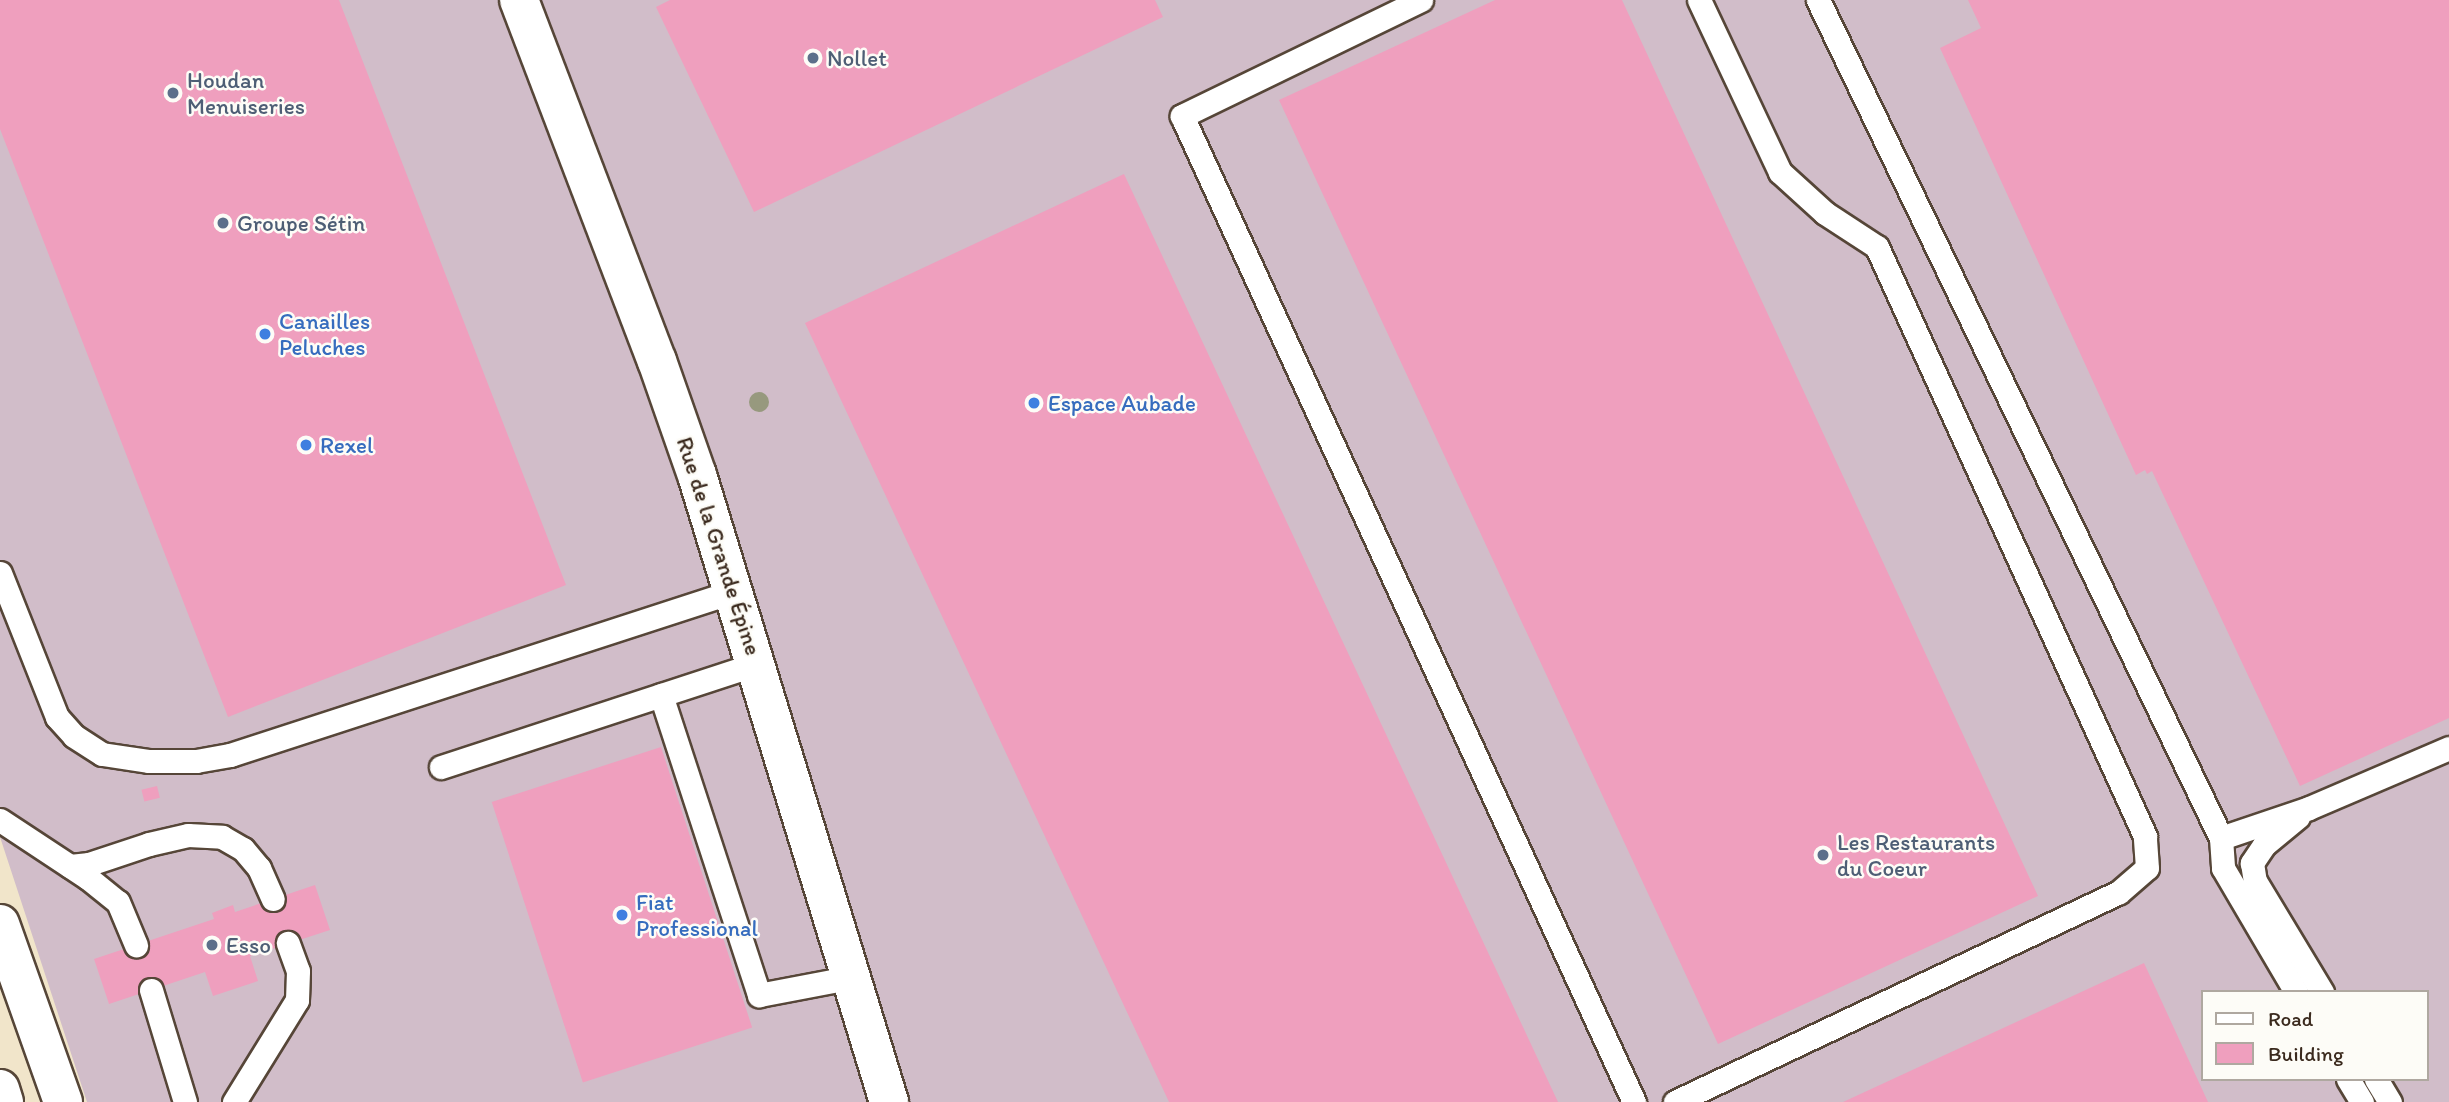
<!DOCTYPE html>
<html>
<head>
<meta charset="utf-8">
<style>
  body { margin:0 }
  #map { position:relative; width:2449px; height:1102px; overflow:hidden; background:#f1e5ca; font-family:Itim,sans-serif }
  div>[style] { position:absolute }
  .industrial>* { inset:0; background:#d1bdc9 }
  .building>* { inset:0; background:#ef9fbe; transform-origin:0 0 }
  .roads { filter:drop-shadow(2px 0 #564638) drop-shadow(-2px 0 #564638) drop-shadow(0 2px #564638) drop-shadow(0 -2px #564638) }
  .service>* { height:23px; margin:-11.5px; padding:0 11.5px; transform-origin:11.5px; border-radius:11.5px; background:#fff }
  .minor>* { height:38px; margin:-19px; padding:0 19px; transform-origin:19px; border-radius:19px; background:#fff }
  .primary>* { height:38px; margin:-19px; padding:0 19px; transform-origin:19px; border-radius:19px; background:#fff }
  .trees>* { width:20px; height:20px; margin:-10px; border-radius:50%; background:#97997e }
  .dots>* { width:19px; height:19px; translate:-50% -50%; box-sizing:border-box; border:4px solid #fdfcf7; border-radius:50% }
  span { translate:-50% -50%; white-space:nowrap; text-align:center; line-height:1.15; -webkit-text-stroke:5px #fdfcf7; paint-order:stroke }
  .service-label { font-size:23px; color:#4e5e75 }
  .left { translate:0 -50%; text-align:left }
  .shop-label { font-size:23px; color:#366cbe }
  .street-label { font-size:23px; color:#3b2a1e }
  .legend { position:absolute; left:2201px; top:990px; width:228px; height:91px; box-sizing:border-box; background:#fdfcf7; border:2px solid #afa8a0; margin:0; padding:9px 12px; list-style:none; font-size:21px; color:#3b2a1e }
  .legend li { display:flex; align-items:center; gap:14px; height:35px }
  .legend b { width:35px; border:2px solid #afa8a0 }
</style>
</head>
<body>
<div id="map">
  <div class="industrial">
    <i style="clip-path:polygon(evenodd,0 0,2449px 0,2449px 1102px,87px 1102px,0 837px,0 0,2202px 992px,2426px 992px,2426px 1079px,2202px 1079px,2202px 992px)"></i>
  </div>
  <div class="building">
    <i style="clip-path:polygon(0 0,339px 0,566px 585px,228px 717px,0 129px)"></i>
    <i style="clip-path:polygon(670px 0,1155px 0,1163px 17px,754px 212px,656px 7px)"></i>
    <i style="clip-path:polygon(1495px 0,1622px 0,2038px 896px,1718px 1044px,1279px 100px)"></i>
    <i style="clip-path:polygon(1968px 0,2449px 0,2449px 718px,2300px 786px,2152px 471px,2147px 474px,2145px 470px,2136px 475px,1940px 48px,1981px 28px)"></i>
    <i style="clip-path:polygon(1124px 174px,1558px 1102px,1169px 1102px,805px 323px)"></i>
    <i style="left:661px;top:747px;width:295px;height:178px;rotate:72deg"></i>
    <i style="left:157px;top:786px;width:12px;height:16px;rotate:76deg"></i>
    <i style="clip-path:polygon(315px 885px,330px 930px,250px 956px,258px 981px,213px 996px,205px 972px,109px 1004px,94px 959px,214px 919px,212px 913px,233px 905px,235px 912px)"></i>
    <i style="clip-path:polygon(2144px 963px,2208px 1102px,1843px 1102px)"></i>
  </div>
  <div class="roads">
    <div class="service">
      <i style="left:1421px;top:0;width:266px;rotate:154.1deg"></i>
      <i style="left:1182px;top:116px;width:1085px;rotate:65.37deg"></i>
      <i style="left:1818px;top:0;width:930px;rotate:64.32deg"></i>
      <i style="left:2221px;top:838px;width:30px;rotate:86deg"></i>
      <i style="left:2223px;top:868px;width:144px;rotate:59.5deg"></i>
      <i style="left:0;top:573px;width:155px;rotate:68.4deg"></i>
      <i style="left:57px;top:717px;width:25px;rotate:48deg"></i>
      <i style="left:74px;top:736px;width:33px;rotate:33deg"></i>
      <i style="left:102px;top:754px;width:48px;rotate:8.5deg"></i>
      <i style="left:149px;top:761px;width:47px"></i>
      <i style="left:196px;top:761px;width:35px;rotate:-10deg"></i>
      <i style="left:230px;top:755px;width:531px;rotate:-17.99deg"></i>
      <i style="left:661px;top:695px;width:316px;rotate:71.9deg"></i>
      <i style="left:759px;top:995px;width:96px;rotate:-10.8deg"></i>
      <i style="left:441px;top:767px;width:332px;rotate:-18.1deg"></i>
      <i style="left:2298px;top:817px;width:44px;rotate:140.5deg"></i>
      <i style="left:2264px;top:845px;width:22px;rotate:124deg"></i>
      <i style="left:2252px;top:863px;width:18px;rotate:81deg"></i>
      <i style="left:2255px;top:881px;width:130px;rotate:58.9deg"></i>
      <i style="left:0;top:820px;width:105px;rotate:33.4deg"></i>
      <i style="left:88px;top:878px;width:38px;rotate:39deg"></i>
      <i style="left:118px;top:902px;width:47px;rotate:67.3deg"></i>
      <i style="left:2221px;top:838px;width:93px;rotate:-18.8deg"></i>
      <i style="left:2309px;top:808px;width:152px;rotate:-23.2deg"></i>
      <i style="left:70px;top:866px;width:19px;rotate:-6deg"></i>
      <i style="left:89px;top:864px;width:63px;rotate:-18.4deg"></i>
      <i style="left:149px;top:844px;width:40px;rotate:-13deg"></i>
      <i style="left:188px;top:835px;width:34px;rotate:3deg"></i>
      <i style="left:222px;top:837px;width:24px;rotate:30deg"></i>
      <i style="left:243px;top:849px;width:25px;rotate:50deg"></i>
      <i style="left:259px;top:868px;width:34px;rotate:66deg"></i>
      <i style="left:151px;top:990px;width:117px;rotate:73.1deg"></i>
      <i style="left:2348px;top:1079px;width:27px;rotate:59deg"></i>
      <i style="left:2376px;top:1079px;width:27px;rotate:59deg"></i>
      <i style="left:234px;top:1102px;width:120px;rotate:-58.3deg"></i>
      <i style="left:297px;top:1000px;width:29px;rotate:-88deg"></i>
      <i style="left:298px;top:971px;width:30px;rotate:-110deg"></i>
      <i style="left:1675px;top:1102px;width:490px;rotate:-25.3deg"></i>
      <i style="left:2118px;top:893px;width:38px;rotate:-41deg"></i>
      <i style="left:2147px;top:868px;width:32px;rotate:-94deg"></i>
      <i style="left:2145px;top:836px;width:647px;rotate:-114.47deg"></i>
      <i style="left:1877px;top:247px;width:62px;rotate:-146.8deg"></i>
      <i style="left:1825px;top:213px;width:61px;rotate:-137.7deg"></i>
      <i style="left:1780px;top:172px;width:190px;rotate:-115.2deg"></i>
    </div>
    <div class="minor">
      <i style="left:519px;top:0;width:386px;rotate:69.1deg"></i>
      <i style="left:657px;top:361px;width:121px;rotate:70.7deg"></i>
      <i style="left:697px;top:475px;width:656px;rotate:72.97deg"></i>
    </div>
    <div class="primary">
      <i style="left:0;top:924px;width:189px;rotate:70.5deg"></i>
      <i style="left:0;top:1089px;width:14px;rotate:73deg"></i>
    </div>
  </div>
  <div class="trees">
    <i style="left:759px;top:402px"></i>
  </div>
  <div class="dots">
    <i style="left:813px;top:58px;background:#5c6f8a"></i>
    <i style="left:173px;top:93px;background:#5c6f8a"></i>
    <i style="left:223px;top:223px;background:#5c6f8a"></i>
    <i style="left:265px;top:334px;background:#3f7fe0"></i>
    <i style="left:1034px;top:403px;background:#3f7fe0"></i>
    <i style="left:306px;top:445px;background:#3f7fe0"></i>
    <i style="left:1823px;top:855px;background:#5c6f8a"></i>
    <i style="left:622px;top:915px;background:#3f7fe0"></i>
    <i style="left:212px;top:945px;background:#5c6f8a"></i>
  </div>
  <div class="service-label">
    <span class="left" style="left:827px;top:58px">Nollet</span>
    <span class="left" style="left:187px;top:93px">Houdan<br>Menuiseries</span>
    <span class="left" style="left:237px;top:223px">Groupe Sétin</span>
    <span class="left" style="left:1837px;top:855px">Les Restaurants<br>du Coeur</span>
    <span class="left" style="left:226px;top:945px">Esso</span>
  </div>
  <div class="shop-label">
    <span class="left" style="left:279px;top:334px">Canailles<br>Peluches</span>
    <span class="left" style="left:1048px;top:403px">Espace Aubade</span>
    <span class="left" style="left:320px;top:445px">Rexel</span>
    <span class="left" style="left:636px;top:915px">Fiat<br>Professional</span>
  </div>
  <div class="street-label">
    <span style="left:719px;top:546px;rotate:72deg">Rue de la Grande Épine</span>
  </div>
  <ul class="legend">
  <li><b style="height:9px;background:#fff"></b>Road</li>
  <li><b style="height:19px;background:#ef9fbe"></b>Building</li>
  </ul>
</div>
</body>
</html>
